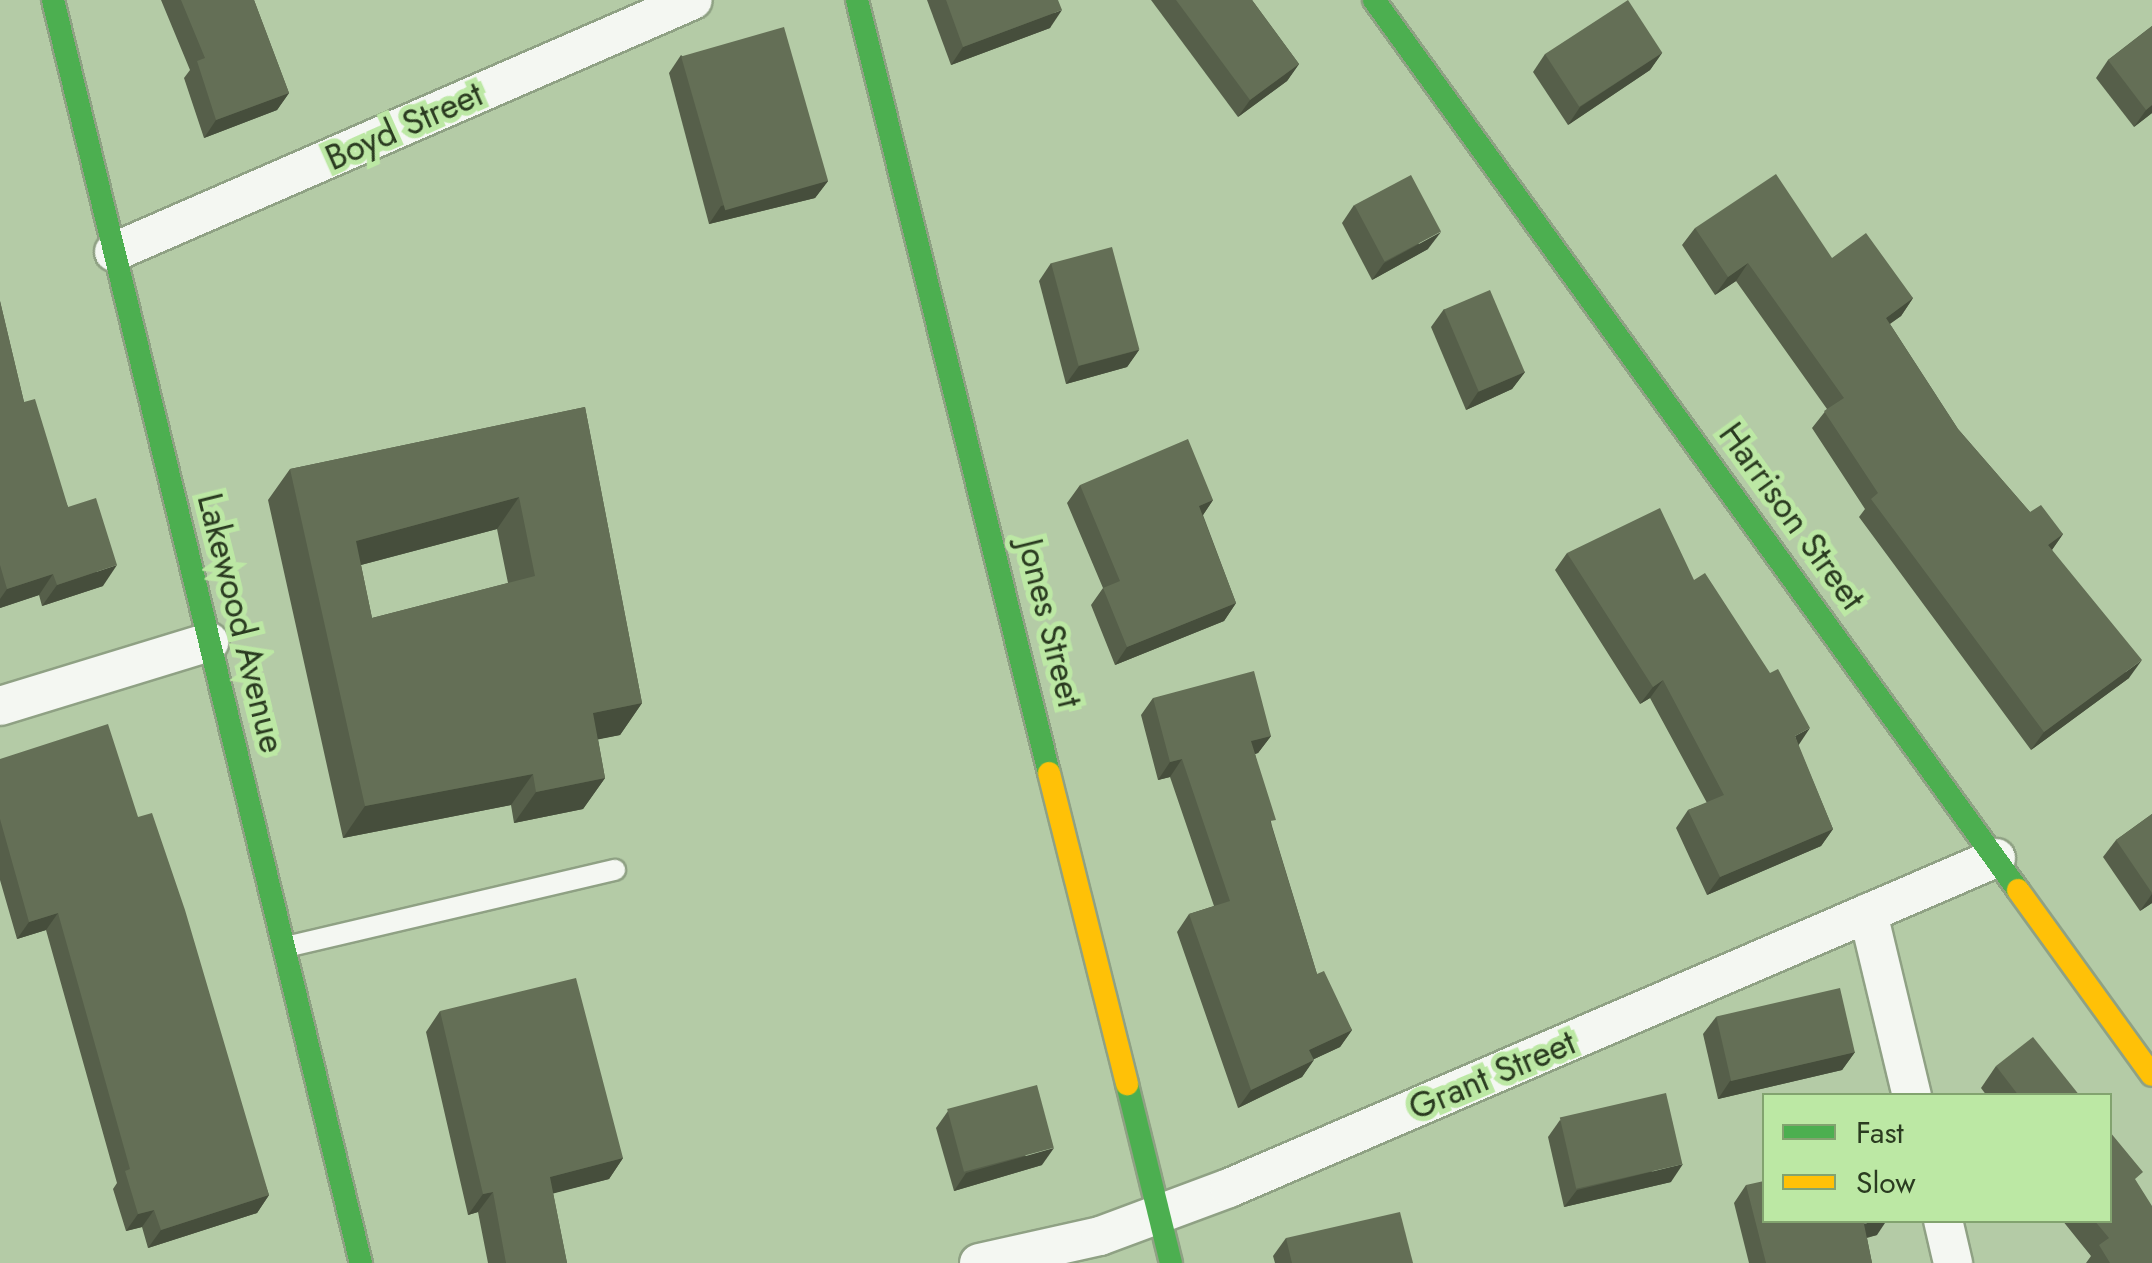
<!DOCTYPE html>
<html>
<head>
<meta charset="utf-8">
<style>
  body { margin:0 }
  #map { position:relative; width:2152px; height:1263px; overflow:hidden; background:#b4cba6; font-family:Jost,sans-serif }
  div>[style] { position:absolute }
  .roads { filter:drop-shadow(2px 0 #8fa184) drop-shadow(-2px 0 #8fa184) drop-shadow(0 2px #8fa184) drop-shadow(0 -2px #8fa184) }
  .lane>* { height:20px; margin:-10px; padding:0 10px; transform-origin:10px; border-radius:10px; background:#f4f7f2 }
  .street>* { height:38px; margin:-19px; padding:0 19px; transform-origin:19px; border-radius:19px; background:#f4f7f2 }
  .fast>* { height:22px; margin:-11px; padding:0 11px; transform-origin:11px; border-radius:11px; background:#4caf50 }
  .slow>* { height:22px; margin:-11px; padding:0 11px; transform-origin:11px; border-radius:11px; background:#ffc107 }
  .wall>* { inset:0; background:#565f4a }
  .shaded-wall>* { inset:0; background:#464e3c }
  .building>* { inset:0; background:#646f56; transform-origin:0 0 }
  span { translate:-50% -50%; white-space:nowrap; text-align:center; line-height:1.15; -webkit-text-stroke:10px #bce8a4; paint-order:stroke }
  .street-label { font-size:35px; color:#2a3b20 }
  .legend { position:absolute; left:1762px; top:1093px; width:350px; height:130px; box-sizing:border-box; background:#bce8a4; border:2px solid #82a36f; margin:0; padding:12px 18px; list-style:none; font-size:30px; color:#2a3b20 }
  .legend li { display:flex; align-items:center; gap:20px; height:50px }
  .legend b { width:50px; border:2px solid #82a36f }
</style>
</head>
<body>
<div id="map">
  <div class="roads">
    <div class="lane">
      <i style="left:286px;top:947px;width:338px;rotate:-13.2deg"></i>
    </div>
    <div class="street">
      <i style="left:114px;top:252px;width:631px;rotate:-23.52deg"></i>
      <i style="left:0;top:706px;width:219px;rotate:-17deg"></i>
      <i style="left:1868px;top:913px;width:188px;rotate:76.5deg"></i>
      <i style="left:1943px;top:1220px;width:44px;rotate:76.9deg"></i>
      <i style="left:979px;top:1263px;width:124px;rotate:-12.6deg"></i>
      <i style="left:1100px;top:1236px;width:138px;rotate:-20.4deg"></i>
      <i style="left:1229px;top:1188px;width:835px;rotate:-23.28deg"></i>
    </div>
    <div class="fast">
      <i style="left:53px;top:0;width:1300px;rotate:76.3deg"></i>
      <i style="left:857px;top:0;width:796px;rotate:76.05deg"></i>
      <i style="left:1374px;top:0;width:1099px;rotate:54.11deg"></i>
      <i style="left:1127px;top:1084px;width:184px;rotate:76.2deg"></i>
    </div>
    <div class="slow">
      <i style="left:1049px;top:773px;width:321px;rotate:75.9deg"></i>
      <i style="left:2018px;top:890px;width:228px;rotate:54.1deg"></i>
    </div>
  </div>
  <div class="wall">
    <i style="clip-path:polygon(161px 0,254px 0,289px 93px,277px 110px,204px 138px,184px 78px,190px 70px)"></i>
    <i style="clip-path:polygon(927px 0,1058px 0,1050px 28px,951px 65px)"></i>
    <i style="clip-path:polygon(1151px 0,1252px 0,1299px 64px,1287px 81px,1238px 117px)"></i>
    <i style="clip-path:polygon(2152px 26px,2152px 113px,2134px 127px,2096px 78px,2108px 60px)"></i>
    <i style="clip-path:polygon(1662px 53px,1650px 70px,1568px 125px,1533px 72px,1545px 54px)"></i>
    <i style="clip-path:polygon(681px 55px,828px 181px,815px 198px,709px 224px,669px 73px)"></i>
    <i style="clip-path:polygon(1354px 205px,1428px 249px,1372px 280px,1342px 223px)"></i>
    <i style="clip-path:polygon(1695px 228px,1832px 258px,1913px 298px,1901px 316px,1890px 324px,1958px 429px,2030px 512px,2063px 534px,2052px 550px,2129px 678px,2031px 750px,1859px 517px,1865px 509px,1812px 428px,1827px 409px,1736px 281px,1715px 295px,1682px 245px)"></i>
    <i style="clip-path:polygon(1051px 263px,1139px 350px,1127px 367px,1066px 384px,1039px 281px)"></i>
    <i style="clip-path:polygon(0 301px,24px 402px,68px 507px,103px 586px,42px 606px,39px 595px,0 608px)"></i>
    <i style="clip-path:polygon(1444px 309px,1525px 372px,1512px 389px,1466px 410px,1431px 327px)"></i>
    <i style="clip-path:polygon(evenodd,585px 407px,642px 703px,620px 735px,598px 739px,605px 778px,583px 809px,514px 823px,511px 805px,343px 838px,268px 500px,290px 469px,585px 407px,497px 529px,508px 583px,372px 618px,361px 565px,497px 529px)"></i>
    <i style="clip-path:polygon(1080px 485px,1213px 500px,1203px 515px,1236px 603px,1224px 621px,1115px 665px,1091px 605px,1103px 588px,1067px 503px)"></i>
    <i style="clip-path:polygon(1567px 553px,1694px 580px,1798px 745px,1833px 829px,1821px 846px,1707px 895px,1676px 828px,1688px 810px,1707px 803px,1650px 698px,1640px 704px,1555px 570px)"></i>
    <i style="clip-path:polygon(1153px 698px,1271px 736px,1258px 753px,1255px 754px,1272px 826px,1317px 974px,1352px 1030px,1340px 1047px,1314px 1059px,1302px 1077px,1238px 1108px,1177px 932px,1189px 914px,1214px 906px,1170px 777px,1158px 780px,1141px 715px)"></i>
    <i style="clip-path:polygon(0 759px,138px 817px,269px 1195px,257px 1213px,148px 1248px,142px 1227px,126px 1231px,113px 1189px,117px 1183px,46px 930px,17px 939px,0 880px)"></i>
    <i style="clip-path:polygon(2152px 814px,2152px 903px,2140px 911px,2103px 857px,2116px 840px)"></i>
    <i style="clip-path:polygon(440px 1011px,623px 1158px,609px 1179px,553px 1193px,567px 1263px,488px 1263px,478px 1212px,468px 1215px,426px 1032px)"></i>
    <i style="clip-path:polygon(1716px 1017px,1855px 1052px,1842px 1070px,1718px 1099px,1703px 1034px)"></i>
    <i style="clip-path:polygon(1996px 1066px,2080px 1096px,1987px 1096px,1981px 1088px)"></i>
    <i style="clip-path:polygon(948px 1111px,1042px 1165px,954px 1191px,936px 1128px)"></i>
    <i style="clip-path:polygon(1560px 1120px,1671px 1182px,1564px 1207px,1548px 1137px)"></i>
    <i style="clip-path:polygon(2136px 1181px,2152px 1263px,2086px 1263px,2091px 1256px,2062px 1220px,2110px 1220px)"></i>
    <i style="clip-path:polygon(1746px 1185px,1877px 1235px,1867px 1238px,1872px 1263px,1749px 1263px,1734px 1203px)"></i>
    <i style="clip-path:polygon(1286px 1238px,1413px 1263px,1275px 1263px,1273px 1256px)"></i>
  </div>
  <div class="shaded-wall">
    <i style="clip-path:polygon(1062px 10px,1050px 28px,951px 65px,963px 47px)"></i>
    <i style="clip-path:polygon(1662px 53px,1650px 70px,1568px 125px,1580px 107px)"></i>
    <i style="clip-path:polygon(1299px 64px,1287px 81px,1238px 117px,1250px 100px)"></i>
    <i style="clip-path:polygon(289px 93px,277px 110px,204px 138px,216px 120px)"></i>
    <i style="clip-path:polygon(2152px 105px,2152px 113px,2134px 127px,2146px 110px)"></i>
    <i style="clip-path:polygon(828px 181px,815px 198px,709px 224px,721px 206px)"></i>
    <i style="clip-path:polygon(1441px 232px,1428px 249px,1372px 280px,1384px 263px)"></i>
    <i style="clip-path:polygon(1748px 263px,1736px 281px,1715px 295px,1728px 277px)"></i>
    <i style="clip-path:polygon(1913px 298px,1901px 316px,1873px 335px,1886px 318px)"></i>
    <i style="clip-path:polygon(1139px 350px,1127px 367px,1066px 384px,1079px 366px)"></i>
    <i style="clip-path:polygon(1525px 372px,1512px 389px,1466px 410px,1478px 392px)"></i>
    <i style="clip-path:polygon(519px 497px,497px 529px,334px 572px,356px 541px)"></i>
    <i style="clip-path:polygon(1213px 500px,1201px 518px,1199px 506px)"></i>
    <i style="clip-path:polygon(2063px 534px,2051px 551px,2048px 545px)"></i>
    <i style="clip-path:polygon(117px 565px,103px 586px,42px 606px,57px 585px)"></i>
    <i style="clip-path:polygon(53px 574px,39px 595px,0 608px,0 599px,7px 589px)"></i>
    <i style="clip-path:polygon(1236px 603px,1224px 621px,1115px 665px,1127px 647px)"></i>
    <i style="clip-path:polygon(2142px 660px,2129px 678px,2031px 750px,2044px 732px)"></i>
    <i style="clip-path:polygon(1663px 680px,1650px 698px,1640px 704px,1653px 687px)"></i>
    <i style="clip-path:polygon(642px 703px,620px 735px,571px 745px,593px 713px)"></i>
    <i style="clip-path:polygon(1810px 728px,1798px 746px,1795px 736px)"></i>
    <i style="clip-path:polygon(1271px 736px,1258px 753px,1239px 759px,1251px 741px)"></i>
    <i style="clip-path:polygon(1182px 759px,1170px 777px,1158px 780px,1170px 762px)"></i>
    <i style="clip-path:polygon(533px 774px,511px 805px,343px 838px,365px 806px)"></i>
    <i style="clip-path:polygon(605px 778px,583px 809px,514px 823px,536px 792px)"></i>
    <i style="clip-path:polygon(1833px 829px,1821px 846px,1707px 895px,1720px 877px)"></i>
    <i style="clip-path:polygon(2152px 894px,2152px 903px,2140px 911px)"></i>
    <i style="clip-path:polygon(58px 913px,46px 930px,17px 939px,29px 922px)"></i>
    <i style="clip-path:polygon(1352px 1030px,1340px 1047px,1297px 1067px,1309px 1050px)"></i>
    <i style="clip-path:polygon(1855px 1052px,1842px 1070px,1718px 1099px,1730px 1081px)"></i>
    <i style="clip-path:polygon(1314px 1060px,1302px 1077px,1238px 1108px,1251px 1090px)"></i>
    <i style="clip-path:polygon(1054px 1148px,1042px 1165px,954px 1191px,966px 1173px)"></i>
    <i style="clip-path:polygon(623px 1158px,609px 1179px,536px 1198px,550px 1177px)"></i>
    <i style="clip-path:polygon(1683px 1164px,1671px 1182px,1564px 1207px,1577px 1190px)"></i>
    <i style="clip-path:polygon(493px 1192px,478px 1212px,468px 1215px,483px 1194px)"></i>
    <i style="clip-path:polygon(269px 1195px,257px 1213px,148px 1248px,161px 1230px)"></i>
    <i style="clip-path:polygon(154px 1210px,142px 1227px,126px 1231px,138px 1214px)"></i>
    <i style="clip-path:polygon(1877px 1220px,1887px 1220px,1877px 1235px,1851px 1241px,1864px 1224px)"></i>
  </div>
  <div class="building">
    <i style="clip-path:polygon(181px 0,254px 0,289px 93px,216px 120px,197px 61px,205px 58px)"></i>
    <i style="clip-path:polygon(946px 0,1058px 0,1062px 10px,963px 47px)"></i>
    <i style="clip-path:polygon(1176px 0,1252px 0,1299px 64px,1250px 100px)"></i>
    <i style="left:1628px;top:0;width:63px;height:99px;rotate:57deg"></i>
    <i style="clip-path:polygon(2152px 26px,2152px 105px,2146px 110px,2108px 60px)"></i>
    <i style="left:784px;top:27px;width:160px;height:107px;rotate:74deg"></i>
    <i style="clip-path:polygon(1776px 174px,1832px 258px,1866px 233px,1913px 298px,1886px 318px,1958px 429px,2030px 512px,2041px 505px,2063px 534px,2048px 545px,2142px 660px,2044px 732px,1871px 499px,1878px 493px,1824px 411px,1844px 398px,1748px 263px,1728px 277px,1695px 228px)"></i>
    <i style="left:1411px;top:175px;width:64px;height:64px;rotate:62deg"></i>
    <i style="left:1112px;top:247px;width:106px;height:63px;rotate:75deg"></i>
    <i style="left:1490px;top:290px;width:89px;height:50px;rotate:67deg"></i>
    <i style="clip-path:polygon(0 301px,24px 402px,35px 399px,68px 507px,96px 498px,117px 565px,57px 585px,53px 574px,7px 589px,0 565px)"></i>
    <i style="clip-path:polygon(evenodd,585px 407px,642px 703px,593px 713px,605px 778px,536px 792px,533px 774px,365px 806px,290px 469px,585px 407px,519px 497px,535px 576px,372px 618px,356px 541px,519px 497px)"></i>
    <i style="clip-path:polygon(1188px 439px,1213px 500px,1199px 506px,1236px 603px,1127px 647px,1103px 588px,1120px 581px,1080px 485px)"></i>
    <i style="clip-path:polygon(1660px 508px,1694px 580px,1705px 573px,1770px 673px,1778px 669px,1810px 728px,1795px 736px,1833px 829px,1720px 877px,1688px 810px,1724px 795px,1663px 680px,1653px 687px,1567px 553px)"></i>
    <i style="clip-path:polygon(1254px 671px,1271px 736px,1251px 741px,1276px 820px,1270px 821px,1317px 974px,1324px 971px,1352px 1030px,1309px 1050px,1314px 1060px,1251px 1090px,1189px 914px,1230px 901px,1182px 759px,1170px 762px,1153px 698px)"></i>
    <i style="clip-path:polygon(108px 724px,138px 817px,152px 813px,185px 910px,269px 1195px,161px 1230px,154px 1210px,138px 1214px,125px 1171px,130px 1169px,58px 913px,29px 922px,0 819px,0 759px)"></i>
    <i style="clip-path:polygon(2152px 814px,2152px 893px,2116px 840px)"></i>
    <i style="clip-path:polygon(576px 978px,623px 1158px,550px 1177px,567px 1263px,506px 1263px,493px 1192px,483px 1194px,440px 1011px)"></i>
    <i style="left:1840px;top:988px;width:66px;height:127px;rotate:77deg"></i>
    <i style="clip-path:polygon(2033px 1037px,2080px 1096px,2019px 1096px,1996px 1066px)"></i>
    <i style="left:1037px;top:1085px;width:65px;height:93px;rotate:75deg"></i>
    <i style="left:1666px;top:1093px;width:73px;height:109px;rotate:77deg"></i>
    <i style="clip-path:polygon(2110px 1132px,2143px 1172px,2135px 1179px,2152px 1206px,2152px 1263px,2110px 1263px,2099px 1245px,2109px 1238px,2094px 1220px,2110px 1220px)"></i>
    <i style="clip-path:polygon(1764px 1181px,1764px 1220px,1877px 1220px,1864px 1224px,1872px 1263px,1766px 1263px,1746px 1185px)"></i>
    <i style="clip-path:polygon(1400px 1212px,1413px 1263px,1292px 1263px,1286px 1238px)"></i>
  </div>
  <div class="street-label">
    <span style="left:404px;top:126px;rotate:-24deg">Boyd Street</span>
    <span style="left:1792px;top:516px;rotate:54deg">Harrison Street</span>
    <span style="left:241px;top:623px;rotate:76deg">Lakewood Avenue</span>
    <span style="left:1050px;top:623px;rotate:76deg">Jones Street</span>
    <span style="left:1492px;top:1075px;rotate:-23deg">Grant Street</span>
  </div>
  <ul class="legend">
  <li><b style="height:12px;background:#4caf50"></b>Fast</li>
  <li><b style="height:12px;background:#ffc107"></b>Slow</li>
  </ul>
</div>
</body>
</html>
